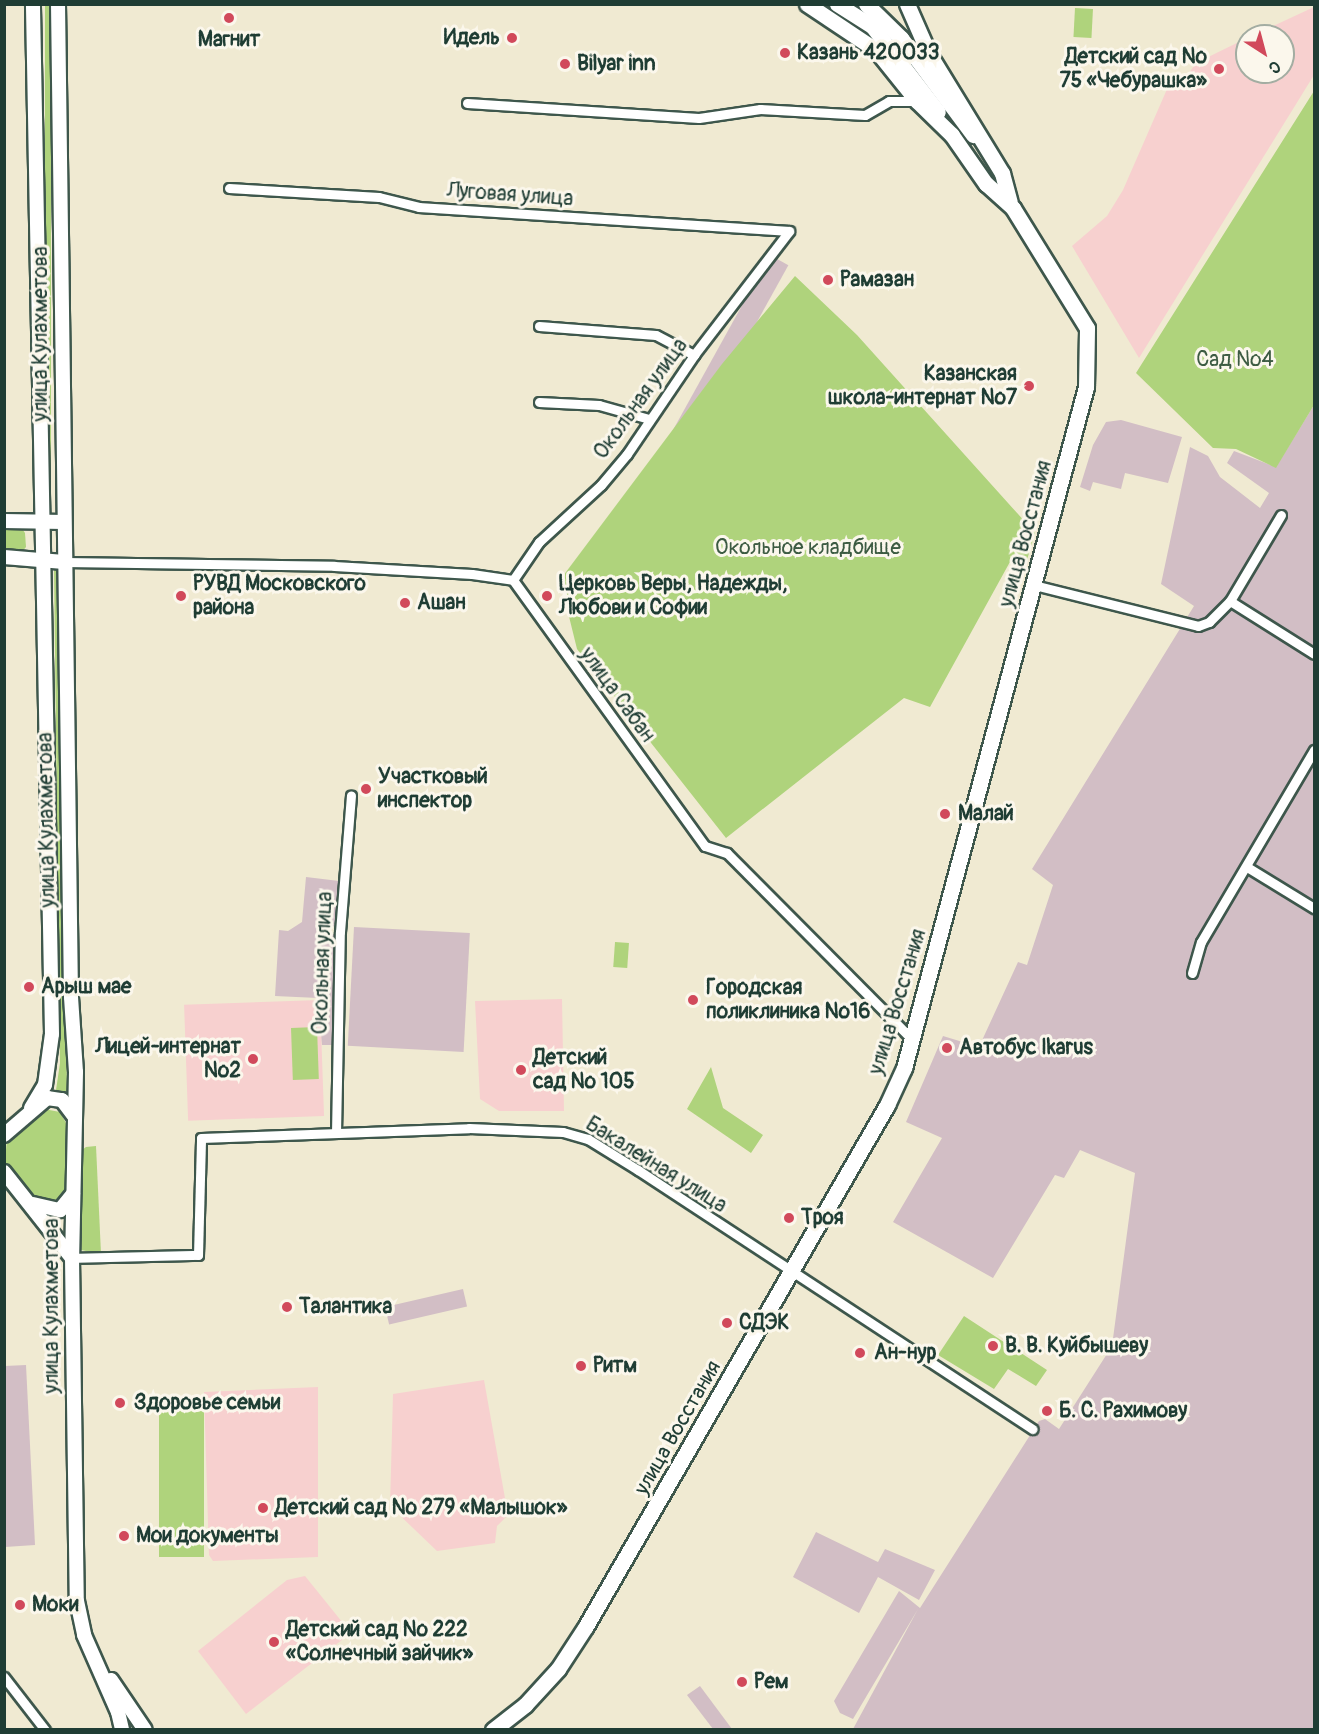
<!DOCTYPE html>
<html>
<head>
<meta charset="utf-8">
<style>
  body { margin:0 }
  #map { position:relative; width:1319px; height:1734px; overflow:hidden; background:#f0ead2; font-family:Pangolin,sans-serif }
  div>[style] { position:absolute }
  .built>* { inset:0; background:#f7d0cf; transform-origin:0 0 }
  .industrial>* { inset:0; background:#d2bec5; transform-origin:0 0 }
  .green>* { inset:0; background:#afd37c; transform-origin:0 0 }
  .roads { filter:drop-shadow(2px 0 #3e574c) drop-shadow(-2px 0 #3e574c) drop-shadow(0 2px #3e574c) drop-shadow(0 -2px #3e574c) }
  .street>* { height:9px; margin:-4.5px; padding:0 4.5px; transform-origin:4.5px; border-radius:4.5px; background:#fff }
  .secondary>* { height:14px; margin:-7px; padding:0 7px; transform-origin:7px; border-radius:7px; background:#fff }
  .primary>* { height:15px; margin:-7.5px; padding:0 7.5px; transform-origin:7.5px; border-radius:7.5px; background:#fff }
  .dots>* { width:16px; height:16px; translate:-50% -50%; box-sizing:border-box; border:3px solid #fbf7ec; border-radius:50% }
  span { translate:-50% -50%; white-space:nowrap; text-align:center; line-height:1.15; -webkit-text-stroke:6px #fbf7ec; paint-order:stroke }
  .poi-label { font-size:21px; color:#1f3d34; font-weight:700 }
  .right { translate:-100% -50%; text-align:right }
  .left { translate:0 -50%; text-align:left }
  .street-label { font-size:21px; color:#1f3d34 }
  .park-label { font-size:21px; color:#3c5b42 }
  .frame { position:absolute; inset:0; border:6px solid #1f3d34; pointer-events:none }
  .north { position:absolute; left:1235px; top:24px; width:60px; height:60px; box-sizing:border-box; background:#fbf7ec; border:2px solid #a3ada2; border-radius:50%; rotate:144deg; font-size:16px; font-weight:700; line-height:24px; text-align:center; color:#1f3d34 }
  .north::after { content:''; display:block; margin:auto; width:21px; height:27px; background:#d1495b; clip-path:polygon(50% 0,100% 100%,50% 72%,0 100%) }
</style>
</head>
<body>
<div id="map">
  <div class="built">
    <i style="clip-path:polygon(1314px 7px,1314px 75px,1139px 358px,1072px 246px,1107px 216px,1123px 190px,1171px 80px,1181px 84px,1196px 63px,1247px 38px,1247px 72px,1283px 72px,1283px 36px,1252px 36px)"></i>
    <i style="clip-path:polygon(562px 999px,564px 1111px,499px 1111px,480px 1099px,475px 1001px)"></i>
    <i style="left:320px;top:1000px;width:116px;height:136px;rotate:88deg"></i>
    <i style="clip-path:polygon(484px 1380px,508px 1515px,497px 1526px,495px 1543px,437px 1551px,390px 1506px,393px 1394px)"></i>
    <i style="clip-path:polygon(318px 1387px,318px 1557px,213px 1561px,209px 1555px,204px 1392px)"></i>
    <i style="clip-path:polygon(305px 1576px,351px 1633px,246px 1714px,198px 1651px,287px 1580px)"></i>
  </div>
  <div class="industrial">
    <i style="left:770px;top:255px;width:21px;height:381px;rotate:29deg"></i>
    <i style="clip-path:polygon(1314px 405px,1314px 1729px,853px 1729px,918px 1609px,853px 1719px,840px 1713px,834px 1701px,899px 1591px,920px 1608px,1039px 1421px,1045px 1419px,1059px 1429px,1112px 1346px,1135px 1173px,1080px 1150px,1064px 1178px,1055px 1175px,993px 1278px,893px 1222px,942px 1138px,906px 1122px,943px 1036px,979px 1047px,1018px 962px,1027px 965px,1053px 885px,1032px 869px,1194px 606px,1161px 584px,1190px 447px,1208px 456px,1220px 477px,1260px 508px,1269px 493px,1227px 463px,1234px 451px,1276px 467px)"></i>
    <i style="clip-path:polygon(1121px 420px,1182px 437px,1168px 483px,1125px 473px,1121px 489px,1093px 482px,1090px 491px,1080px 487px,1093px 445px,1106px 422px)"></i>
    <i style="clip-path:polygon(306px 877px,339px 881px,338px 924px,320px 933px,344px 935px,341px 1045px,322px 1045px,318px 998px,275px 996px,279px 930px,288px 931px,302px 922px)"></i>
    <i style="left:354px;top:927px;width:116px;height:119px;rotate:3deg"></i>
    <i style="left:463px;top:1289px;width:18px;height:80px;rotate:77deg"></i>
    <i style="clip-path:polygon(26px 1365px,35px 1545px,5px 1547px,5px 1366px)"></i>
    <i style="clip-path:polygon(816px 1532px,878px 1562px,885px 1549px,935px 1570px,919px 1600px,878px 1577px,859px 1613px,793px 1577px)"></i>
    <i style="clip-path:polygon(700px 1686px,732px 1729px,713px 1729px,687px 1695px)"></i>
  </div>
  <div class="green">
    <i style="left:45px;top:5px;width:6px;height:509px"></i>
    <i style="left:1075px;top:8px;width:18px;height:29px;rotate:3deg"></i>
    <i style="clip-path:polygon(1314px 91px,1314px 405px,1276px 468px,1236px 449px,1213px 448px,1136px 373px)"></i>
    <i style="clip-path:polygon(795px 276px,857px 335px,1035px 533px,1027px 560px,1011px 560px,930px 707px,904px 698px,726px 838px,577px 649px,560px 580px,722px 364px)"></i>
    <i style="clip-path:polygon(5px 527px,21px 527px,25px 533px,26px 547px,21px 553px,5px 552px)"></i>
    <i style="clip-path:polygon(54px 568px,60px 568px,67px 1092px,56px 1090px,60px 1063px)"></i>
    <i style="left:615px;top:942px;width:14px;height:25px;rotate:4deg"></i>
    <i style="left:317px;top:1027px;width:52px;height:26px;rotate:88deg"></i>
    <i style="clip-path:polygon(711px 1067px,723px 1108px,763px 1135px,751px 1153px,687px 1109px)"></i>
    <i style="clip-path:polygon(44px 1109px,60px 1112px,66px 1123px,66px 1196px,61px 1204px,35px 1199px,11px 1176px,5px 1161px,7px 1139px)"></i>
    <i style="clip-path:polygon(96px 1146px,101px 1254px,81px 1250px,78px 1153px,86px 1147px)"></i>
    <i style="clip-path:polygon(964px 1316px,1047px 1370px,1036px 1386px,1008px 1369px,994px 1389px,938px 1355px)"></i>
    <i style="left:159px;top:1399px;width:45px;height:158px"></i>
  </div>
  <div class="roads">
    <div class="street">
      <i style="left:467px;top:103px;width:232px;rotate:3.7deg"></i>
      <i style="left:699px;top:118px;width:62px;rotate:-8.4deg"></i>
      <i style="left:760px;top:109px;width:105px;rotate:3.3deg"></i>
      <i style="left:865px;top:115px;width:28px;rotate:-30deg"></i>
      <i style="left:889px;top:101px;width:28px"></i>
      <i style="left:229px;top:188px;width:150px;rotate:3.4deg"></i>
      <i style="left:379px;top:197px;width:41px;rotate:14deg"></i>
      <i style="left:419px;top:207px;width:371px;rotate:3.7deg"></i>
      <i style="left:539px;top:326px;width:117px;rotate:4.4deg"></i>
      <i style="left:656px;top:335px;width:43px;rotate:27.8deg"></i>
      <i style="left:539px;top:402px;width:60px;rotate:2.9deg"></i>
      <i style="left:599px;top:405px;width:52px;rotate:15.6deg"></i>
      <i style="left:1281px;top:515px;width:100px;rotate:120.7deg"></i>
      <i style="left:1230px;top:601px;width:99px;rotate:32.2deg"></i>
      <i style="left:64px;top:562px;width:270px;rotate:0.8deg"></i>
      <i style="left:334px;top:566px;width:138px;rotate:3.3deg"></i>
      <i style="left:472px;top:574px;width:41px;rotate:8.3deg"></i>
      <i style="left:513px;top:580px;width:328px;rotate:54.2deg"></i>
      <i style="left:705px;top:846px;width:23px;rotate:18deg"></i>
      <i style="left:727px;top:853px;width:264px;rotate:45.2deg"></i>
      <i style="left:513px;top:580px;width:46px;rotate:-55.6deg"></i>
      <i style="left:539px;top:542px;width:84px;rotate:-42.6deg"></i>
      <i style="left:601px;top:485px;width:40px;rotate:-50deg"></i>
      <i style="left:627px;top:454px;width:120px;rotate:-55.9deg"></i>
      <i style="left:694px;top:355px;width:156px;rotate:-52.5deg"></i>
      <i style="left:1034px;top:585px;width:169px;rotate:14deg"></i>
      <i style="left:1198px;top:626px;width:12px;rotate:-20deg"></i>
      <i style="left:1209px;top:622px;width:30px;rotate:-45deg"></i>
      <i style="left:1247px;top:867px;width:79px;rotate:31.5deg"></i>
      <i style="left:1192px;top:973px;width:32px;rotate:-74deg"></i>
      <i style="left:1201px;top:942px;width:223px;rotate:-59.5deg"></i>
      <i style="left:336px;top:1133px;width:201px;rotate:-88.9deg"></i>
      <i style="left:340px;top:932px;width:137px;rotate:-85.4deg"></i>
      <i style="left:72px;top:1258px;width:126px;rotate:-1.4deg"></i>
      <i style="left:198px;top:1255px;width:117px;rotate:-88.5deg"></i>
      <i style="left:201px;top:1138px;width:268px;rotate:-2.1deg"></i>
      <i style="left:469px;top:1128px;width:94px;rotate:2.4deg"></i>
      <i style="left:563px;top:1132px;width:26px;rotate:16deg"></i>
      <i style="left:588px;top:1139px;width:59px;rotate:31.8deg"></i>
      <i style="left:638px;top:1170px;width:472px;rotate:33.3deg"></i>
      <i style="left:4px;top:1677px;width:67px;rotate:52.3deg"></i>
    </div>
    <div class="secondary">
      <i style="left:58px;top:4px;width:993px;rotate:89.25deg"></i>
      <i style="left:71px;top:997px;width:75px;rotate:86.2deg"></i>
      <i style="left:76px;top:1072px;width:186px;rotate:91.2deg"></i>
      <i style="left:72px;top:1258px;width:343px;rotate:89.2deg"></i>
      <i style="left:77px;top:1601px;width:35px;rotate:78deg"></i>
      <i style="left:84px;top:1635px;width:84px;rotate:66.2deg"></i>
      <i style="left:118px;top:1712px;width:18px;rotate:77deg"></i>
      <i style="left:4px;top:521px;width:60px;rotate:1deg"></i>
      <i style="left:4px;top:557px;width:60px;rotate:4.8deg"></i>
      <i style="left:31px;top:1108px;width:27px;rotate:-59deg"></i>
      <i style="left:45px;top:1085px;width:51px;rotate:-82.2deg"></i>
      <i style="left:52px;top:1034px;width:1030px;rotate:-91.06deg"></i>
      <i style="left:4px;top:1135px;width:57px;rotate:-40.7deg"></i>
      <i style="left:47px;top:1098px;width:15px;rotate:8deg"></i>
      <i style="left:62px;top:1100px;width:20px;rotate:53deg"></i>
      <i style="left:4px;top:1172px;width:110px;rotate:51.7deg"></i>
      <i style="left:33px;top:1204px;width:28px;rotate:13deg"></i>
      <i style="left:60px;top:1210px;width:21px;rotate:-51deg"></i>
      <i style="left:111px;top:1680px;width:60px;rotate:55.8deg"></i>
    </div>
    <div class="primary">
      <i style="left:837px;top:4px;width:41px;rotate:32.2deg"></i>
      <i style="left:872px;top:26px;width:108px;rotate:52.5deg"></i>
      <i style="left:866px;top:4px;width:49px;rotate:44.2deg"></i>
      <i style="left:901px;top:38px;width:121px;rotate:53.4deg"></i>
      <i style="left:907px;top:4px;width:55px;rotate:66.3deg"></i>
      <i style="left:929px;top:54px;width:140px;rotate:58.5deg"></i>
      <i style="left:1002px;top:173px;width:30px;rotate:75deg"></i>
      <i style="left:493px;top:1730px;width:41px;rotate:-38deg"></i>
      <i style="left:525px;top:1705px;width:49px;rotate:-47.5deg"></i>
      <i style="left:558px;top:1669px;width:51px;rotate:-56.9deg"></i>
      <i style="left:586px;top:1626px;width:602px;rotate:-59.98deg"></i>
      <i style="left:887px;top:1105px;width:41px;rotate:-65.3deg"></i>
      <i style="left:904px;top:1068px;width:705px;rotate:-75.04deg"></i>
      <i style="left:1086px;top:387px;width:59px;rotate:-89deg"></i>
      <i style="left:1087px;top:328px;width:141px;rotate:-121.7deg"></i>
      <i style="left:1013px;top:208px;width:36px;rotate:-138deg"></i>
      <i style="left:986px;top:184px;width:60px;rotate:-124.8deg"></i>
      <i style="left:952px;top:135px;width:49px;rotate:-135.8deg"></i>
      <i style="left:917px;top:101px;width:65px;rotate:-128.8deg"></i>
      <i style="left:876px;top:50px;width:83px;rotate:-146.3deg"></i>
    </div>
  </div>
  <div class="dots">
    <i style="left:229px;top:18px;background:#d1495b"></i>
    <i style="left:512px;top:38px;background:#d1495b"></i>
    <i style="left:785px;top:53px;background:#d1495b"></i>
    <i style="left:565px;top:64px;background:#d1495b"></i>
    <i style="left:1219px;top:69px;background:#d1495b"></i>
    <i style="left:828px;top:280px;background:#d1495b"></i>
    <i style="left:1029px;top:386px;background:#d1495b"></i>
    <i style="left:181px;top:596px;background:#d1495b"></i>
    <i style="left:547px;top:596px;background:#d1495b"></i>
    <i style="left:405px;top:603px;background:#d1495b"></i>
    <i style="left:366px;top:789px;background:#d1495b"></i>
    <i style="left:945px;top:814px;background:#d1495b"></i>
    <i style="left:29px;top:987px;background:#d1495b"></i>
    <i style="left:693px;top:1000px;background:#d1495b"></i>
    <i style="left:947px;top:1048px;background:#d1495b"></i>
    <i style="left:253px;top:1059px;background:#d1495b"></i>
    <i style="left:521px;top:1070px;background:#d1495b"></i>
    <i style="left:789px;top:1218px;background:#d1495b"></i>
    <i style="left:287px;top:1307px;background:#d1495b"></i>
    <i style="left:727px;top:1323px;background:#d1495b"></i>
    <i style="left:993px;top:1346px;background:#d1495b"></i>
    <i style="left:860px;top:1353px;background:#d1495b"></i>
    <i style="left:581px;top:1366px;background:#d1495b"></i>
    <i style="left:120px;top:1403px;background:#d1495b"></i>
    <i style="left:1047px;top:1411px;background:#d1495b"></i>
    <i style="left:263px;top:1508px;background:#d1495b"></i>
    <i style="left:124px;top:1536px;background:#d1495b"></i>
    <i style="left:20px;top:1605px;background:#d1495b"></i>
    <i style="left:274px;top:1642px;background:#d1495b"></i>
    <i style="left:742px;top:1682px;background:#d1495b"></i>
  </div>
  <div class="poi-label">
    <span class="right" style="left:500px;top:38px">Идель</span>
    <span style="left:229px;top:40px">Магнит</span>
    <span class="left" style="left:797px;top:53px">Казань 420033</span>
    <span class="right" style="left:1207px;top:69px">Детский сад №<br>75 «Чебурашка»</span>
    <span class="left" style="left:577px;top:64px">Bilyar inn</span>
    <span class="left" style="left:840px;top:280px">Рамазан</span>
    <span class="right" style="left:1017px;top:386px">Казанская<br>школа-интернат №7</span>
    <span class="left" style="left:193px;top:596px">РУВД Московского<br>района</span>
    <span class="left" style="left:559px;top:596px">Церковь Веры, Надежды,<br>Любови и Софии</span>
    <span class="left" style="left:417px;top:603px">Ашан</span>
    <span class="left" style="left:378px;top:789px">Участковый<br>инспектор</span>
    <span class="left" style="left:958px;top:814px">Малай</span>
    <span class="left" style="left:41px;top:987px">Арыш мае</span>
    <span class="left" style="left:706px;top:1000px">Городская<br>поликлиника №16</span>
    <span class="right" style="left:241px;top:1059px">Лицей-интернат<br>№2</span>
    <span class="left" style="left:959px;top:1048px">Автобус Ikarus</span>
    <span class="left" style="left:533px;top:1070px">Детский<br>сад № 105</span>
    <span class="left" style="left:801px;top:1218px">Троя</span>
    <span class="left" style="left:299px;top:1307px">Талантика</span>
    <span class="left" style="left:739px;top:1323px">СДЭК</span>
    <span class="left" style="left:1005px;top:1346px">В. В. Куйбышеву</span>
    <span class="left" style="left:874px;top:1353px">Ан-нур</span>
    <span class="left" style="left:593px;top:1366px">Ритм</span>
    <span class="left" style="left:134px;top:1403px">Здоровье семьи</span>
    <span class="left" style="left:1059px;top:1411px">Б. С. Рахимову</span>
    <span class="left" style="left:275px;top:1508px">Детский сад № 279 «Малышок»</span>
    <span class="left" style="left:136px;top:1536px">Мои документы</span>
    <span class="left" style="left:32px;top:1605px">Моки</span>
    <span class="left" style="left:286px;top:1642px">Детский сад № 222<br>«Солнечный зайчик»</span>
    <span class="left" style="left:754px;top:1682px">Рем</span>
  </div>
  <div class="street-label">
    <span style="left:510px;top:195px;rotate:4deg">Луговая улица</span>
    <span style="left:41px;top:334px;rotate:-90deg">улица Кулахметова</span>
    <span style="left:641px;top:399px;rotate:-54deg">Окольная улица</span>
    <span style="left:1026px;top:534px;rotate:-75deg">улица Восстания</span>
    <span style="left:617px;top:695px;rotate:54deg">улица Сабан</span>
    <span style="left:47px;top:820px;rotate:-91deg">улица Кулахметова</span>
    <span style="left:323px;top:963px;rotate:-88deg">Окольная улица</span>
    <span style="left:898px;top:1002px;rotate:-73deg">улица Восстания</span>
    <span style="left:656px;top:1165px;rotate:32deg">Бакалейная улица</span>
    <span style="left:52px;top:1306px;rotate:-90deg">улица Кулахметова</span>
    <span style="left:678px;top:1428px;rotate:-60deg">улица Восстания</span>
  </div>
  <div class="park-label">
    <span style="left:1235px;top:360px">Сад №4</span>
    <span style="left:808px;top:548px">Окольное кладбище</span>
  </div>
  <div class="frame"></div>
  <div class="north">С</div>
</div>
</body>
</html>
